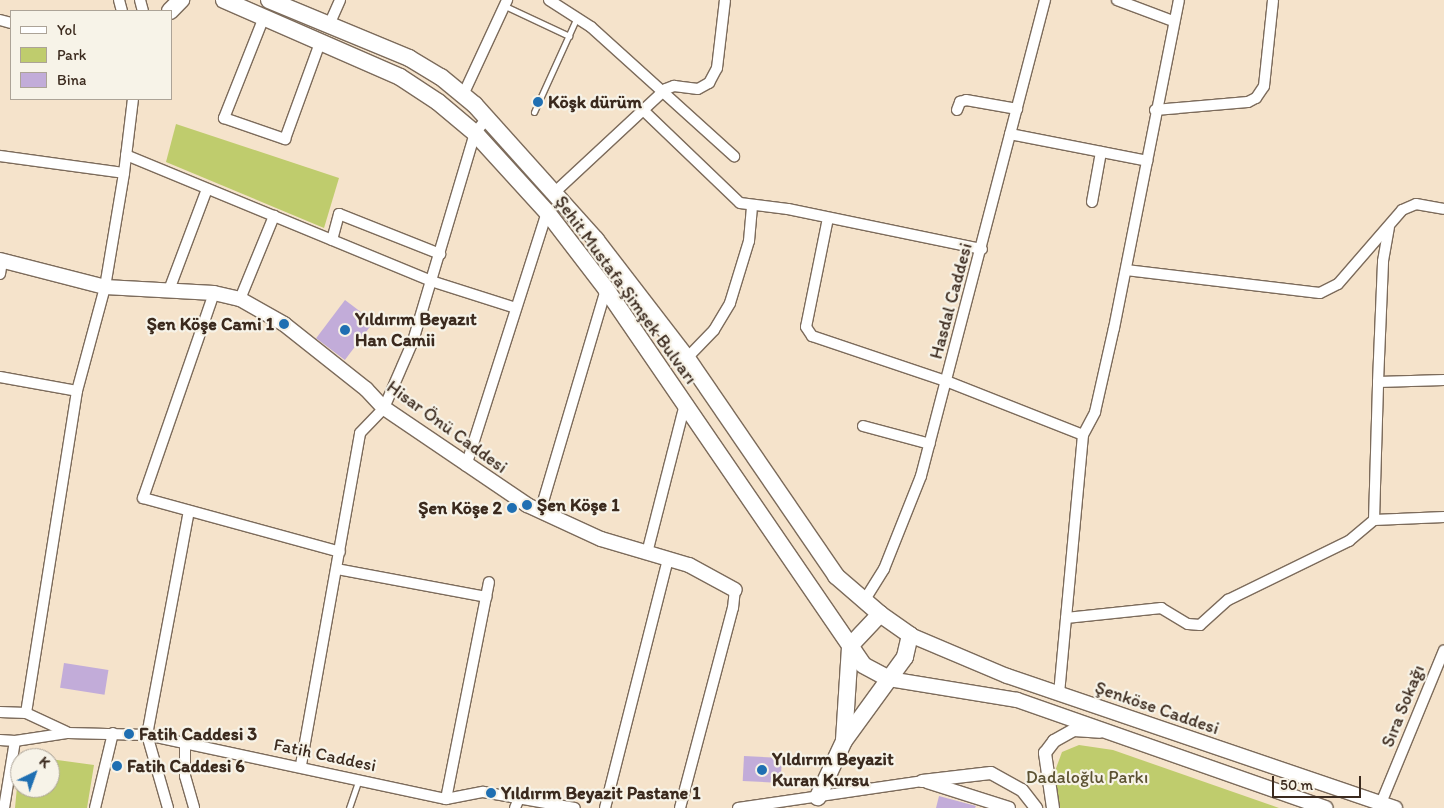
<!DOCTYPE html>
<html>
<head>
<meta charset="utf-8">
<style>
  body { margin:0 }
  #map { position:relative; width:1444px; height:808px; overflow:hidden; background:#f5e3cb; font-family:Itim,sans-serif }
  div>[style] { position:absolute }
  .green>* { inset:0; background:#bfcc6d }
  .building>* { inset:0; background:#c2acd9; transform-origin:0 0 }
  .roads { filter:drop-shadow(1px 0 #7c6b5b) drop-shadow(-1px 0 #7c6b5b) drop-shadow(0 1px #7c6b5b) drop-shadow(0 -1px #7c6b5b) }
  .service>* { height:5px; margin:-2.5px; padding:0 2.5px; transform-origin:2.5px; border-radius:2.5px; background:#fff }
  .minor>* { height:10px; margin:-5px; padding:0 5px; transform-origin:5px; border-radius:5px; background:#fff }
  .tertiary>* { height:12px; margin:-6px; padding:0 6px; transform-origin:6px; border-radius:6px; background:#fff }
  .secondary>* { height:14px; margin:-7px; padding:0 7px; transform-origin:7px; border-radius:7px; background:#fff }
  .primary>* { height:16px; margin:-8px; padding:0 8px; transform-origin:8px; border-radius:8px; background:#fff }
  .dots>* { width:14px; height:14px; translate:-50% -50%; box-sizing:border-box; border:2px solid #f7f3e8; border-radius:50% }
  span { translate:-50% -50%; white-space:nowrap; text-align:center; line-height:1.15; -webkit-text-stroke:4.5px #f7f3e8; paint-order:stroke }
  .poi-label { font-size:18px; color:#3b2a1e; font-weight:700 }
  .left { translate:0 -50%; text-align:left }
  .right { translate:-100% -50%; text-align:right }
  .street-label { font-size:18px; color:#3b2a1e }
  .park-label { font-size:18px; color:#5c5232 }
  .legend { position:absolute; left:10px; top:10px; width:162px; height:90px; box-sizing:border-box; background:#f7f3e8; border:1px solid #aca397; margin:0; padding:6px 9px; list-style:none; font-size:15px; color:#3b2a1e }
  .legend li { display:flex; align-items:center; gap:10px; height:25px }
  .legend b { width:25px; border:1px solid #aca397 }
  .north { position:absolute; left:10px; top:748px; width:50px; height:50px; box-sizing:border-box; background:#f7f3e8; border:1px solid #aca397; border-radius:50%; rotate:42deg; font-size:14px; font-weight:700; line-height:20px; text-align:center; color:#3b2a1e }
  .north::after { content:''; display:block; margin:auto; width:18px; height:22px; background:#1f6fb2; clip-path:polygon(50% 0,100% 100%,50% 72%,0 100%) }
  .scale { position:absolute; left:1272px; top:776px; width:89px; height:22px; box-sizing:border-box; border:2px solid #3b2a1e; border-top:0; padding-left:6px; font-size:15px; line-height:18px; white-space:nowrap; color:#3b2a1e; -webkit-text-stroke:4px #f7f3e8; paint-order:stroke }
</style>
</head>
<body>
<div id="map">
  <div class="green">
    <i style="clip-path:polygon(176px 124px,339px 178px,324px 228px,166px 162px)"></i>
    <i style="clip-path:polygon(1079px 745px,1113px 750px,1279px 808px,1058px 808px,1055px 771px,1062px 752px)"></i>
    <i style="clip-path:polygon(20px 755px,46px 758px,20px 758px,20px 788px,50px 788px,50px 759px,94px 765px,87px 808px,15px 808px)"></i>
  </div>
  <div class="building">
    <i style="left:345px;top:300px;width:36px;height:48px;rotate:37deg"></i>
    <i style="left:64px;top:663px;width:45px;height:25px;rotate:9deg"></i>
    <i style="left:744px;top:756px;width:38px;height:25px;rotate:3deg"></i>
    <i style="clip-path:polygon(939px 796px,976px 806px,975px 808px,936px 808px)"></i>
  </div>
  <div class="roads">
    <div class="service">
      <i style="left:505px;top:6px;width:71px;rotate:25.1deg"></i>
      <i style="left:534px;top:112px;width:104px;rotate:-65.6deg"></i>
      <i style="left:349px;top:808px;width:31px;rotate:-71deg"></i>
    </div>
    <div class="minor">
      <i style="left:119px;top:0;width:11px;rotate:75deg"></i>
      <i style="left:140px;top:0;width:11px;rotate:75deg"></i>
      <i style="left:549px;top:0;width:50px;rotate:32.7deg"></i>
      <i style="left:591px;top:27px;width:193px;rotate:42.1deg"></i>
      <i style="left:1117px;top:0;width:60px;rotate:20.6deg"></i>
      <i style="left:264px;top:17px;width:109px;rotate:111.6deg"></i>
      <i style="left:224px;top:118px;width:65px;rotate:19deg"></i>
      <i style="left:285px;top:139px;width:102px;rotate:-70deg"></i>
      <i style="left:0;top:20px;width:11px;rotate:15deg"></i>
      <i style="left:329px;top:25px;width:27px;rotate:-66deg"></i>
      <i style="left:463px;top:95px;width:105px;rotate:-65.1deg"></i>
      <i style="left:643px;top:110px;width:134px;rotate:43.8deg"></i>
      <i style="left:740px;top:203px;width:48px;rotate:7.1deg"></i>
      <i style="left:788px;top:209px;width:198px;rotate:11.7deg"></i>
      <i style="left:957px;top:110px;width:9px;rotate:-69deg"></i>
      <i style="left:960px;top:102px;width:6px;rotate:-18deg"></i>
      <i style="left:966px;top:100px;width:52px;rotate:10deg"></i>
      <i style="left:1155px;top:110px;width:93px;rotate:-4.9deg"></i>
      <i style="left:1248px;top:102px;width:9px;rotate:-27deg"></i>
      <i style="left:1256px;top:98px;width:14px;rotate:-56deg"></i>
      <i style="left:1264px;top:86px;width:86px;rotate:-84deg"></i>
      <i style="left:1010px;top:134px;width:140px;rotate:11.1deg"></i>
      <i style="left:126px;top:155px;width:330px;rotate:22.4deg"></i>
      <i style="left:431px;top:281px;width:89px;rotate:17.6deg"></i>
      <i style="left:0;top:156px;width:125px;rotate:7.8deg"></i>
      <i style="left:555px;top:192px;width:151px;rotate:-42.9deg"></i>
      <i style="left:666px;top:89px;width:9px;rotate:-21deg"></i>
      <i style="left:674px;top:86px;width:24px;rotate:7deg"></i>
      <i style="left:698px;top:89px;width:13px;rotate:-29deg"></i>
      <i style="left:709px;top:83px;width:17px;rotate:-62deg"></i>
      <i style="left:717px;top:68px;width:68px;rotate:-83.3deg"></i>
      <i style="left:1092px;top:202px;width:51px;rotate:-79.8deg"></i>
      <i style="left:828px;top:218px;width:111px;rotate:101.4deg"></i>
      <i style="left:806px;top:327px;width:11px;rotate:56deg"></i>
      <i style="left:812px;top:336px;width:141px;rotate:18.6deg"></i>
      <i style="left:946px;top:381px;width:147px;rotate:21.5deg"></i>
      <i style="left:1083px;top:435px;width:260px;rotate:95.3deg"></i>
      <i style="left:332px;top:240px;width:27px;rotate:-75deg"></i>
      <i style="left:339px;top:214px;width:109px;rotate:21.6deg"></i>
      <i style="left:1126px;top:270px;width:195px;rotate:6.8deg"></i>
      <i style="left:1320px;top:293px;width:20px;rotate:-27deg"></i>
      <i style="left:1338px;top:284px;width:98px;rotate:-49.1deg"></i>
      <i style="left:1402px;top:210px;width:15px;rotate:-23deg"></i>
      <i style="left:1416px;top:204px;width:28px;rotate:10deg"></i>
      <i style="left:0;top:274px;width:13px;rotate:-81deg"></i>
      <i style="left:169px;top:290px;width:108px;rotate:-69.4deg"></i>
      <i style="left:214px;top:293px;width:217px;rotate:109.1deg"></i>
      <i style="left:143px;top:498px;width:204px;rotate:15.3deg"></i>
      <i style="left:240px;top:299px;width:90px;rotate:-67.7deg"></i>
      <i style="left:687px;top:358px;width:39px;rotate:-46deg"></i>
      <i style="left:714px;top:330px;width:31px;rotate:-59deg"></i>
      <i style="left:730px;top:303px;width:65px;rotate:-73deg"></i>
      <i style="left:749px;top:241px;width:35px;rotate:-85deg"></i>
      <i style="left:0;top:377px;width:78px;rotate:10.3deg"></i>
      <i style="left:1378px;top:382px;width:121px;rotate:-87.6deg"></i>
      <i style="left:1383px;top:261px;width:34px;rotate:-80deg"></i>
      <i style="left:863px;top:426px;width:69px;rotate:15deg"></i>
      <i style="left:1083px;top:435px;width:26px;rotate:-62deg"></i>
      <i style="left:1095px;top:412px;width:86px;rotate:-77.3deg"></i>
      <i style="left:1114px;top:328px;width:334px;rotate:-78.8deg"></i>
      <i style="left:466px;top:466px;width:267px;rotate:-72.3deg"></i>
      <i style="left:540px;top:512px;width:233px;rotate:-73.5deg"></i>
      <i style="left:1374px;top:520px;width:138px;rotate:-88.3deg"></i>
      <i style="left:1378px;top:382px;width:66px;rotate:-1.7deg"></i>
      <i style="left:647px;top:553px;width:154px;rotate:-75.7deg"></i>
      <i style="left:337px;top:569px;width:152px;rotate:10.6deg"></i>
      <i style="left:864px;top:601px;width:38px;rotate:-58deg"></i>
      <i style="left:884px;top:569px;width:100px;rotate:-68.3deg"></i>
      <i style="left:921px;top:476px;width:492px;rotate:-75.4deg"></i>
      <i style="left:1066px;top:618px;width:96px;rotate:-6deg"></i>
      <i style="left:1161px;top:608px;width:31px;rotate:31deg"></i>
      <i style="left:1188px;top:624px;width:12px;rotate:5deg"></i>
      <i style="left:1200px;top:625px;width:38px;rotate:-42deg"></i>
      <i style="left:1228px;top:600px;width:135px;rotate:-26deg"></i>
      <i style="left:1349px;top:541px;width:33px;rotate:-40deg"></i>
      <i style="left:1374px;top:520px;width:70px;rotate:-2.5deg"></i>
      <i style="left:0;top:712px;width:26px;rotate:2deg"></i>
      <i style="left:26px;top:713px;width:45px;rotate:24.9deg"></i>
      <i style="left:26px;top:713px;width:326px;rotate:-81deg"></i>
      <i style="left:77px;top:391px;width:108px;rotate:-74.9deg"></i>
      <i style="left:105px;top:287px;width:116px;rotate:-80.5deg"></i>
      <i style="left:124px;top:173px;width:75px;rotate:-83.1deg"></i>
      <i style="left:0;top:740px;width:15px;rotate:4deg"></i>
      <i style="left:15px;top:741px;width:54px;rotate:-8.6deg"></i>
      <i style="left:68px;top:733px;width:79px;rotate:1.5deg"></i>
      <i style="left:147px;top:735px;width:306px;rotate:12.1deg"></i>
      <i style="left:446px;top:799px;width:38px;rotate:-11deg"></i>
      <i style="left:483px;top:792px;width:93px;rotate:9.9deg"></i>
      <i style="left:185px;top:743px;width:33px;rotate:90deg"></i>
      <i style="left:185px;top:776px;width:33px;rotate:74deg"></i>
      <i style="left:301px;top:765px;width:337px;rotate:-79.9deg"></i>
      <i style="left:360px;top:433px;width:35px;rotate:-46deg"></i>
      <i style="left:384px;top:408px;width:73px;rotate:-66.6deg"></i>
      <i style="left:413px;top:341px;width:217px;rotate:-73.4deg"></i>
      <i style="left:475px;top:133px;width:19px;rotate:-51deg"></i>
      <i style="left:446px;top:799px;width:221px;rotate:-78.8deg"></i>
      <i style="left:1381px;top:803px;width:165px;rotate:-67.6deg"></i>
      <i style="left:4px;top:808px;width:68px;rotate:-80.7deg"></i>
      <i style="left:95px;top:808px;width:77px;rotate:-76.5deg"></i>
      <i style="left:168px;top:808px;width:76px;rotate:-106deg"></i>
      <i style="left:147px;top:735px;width:228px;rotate:-79.4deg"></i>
      <i style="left:515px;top:808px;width:11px;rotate:-68deg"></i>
      <i style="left:605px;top:808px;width:257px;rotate:-75.8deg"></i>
      <i style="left:680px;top:808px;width:207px;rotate:-75.2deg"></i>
      <i style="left:733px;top:608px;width:18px;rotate:-84deg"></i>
      <i style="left:738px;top:808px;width:186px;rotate:-8.3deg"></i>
    </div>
    <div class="tertiary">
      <i style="left:922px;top:781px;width:69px;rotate:-6.6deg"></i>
      <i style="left:991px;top:773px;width:35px;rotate:29deg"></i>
      <i style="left:1022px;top:790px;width:23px;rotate:52deg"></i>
      <i style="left:927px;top:782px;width:86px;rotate:17.6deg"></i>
      <i style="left:1053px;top:808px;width:56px;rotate:-98.3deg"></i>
      <i style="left:1045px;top:753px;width:15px;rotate:-53deg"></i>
      <i style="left:1054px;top:741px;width:23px;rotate:-29deg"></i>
      <i style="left:1074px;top:730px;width:26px;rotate:4deg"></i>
    </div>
    <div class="secondary">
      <i style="left:0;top:260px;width:108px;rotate:14.4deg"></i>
      <i style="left:105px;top:287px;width:109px;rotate:3.2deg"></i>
      <i style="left:214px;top:293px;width:27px;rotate:13deg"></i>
      <i style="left:240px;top:299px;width:51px;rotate:29.6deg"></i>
      <i style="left:284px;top:324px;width:105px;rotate:38.4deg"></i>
      <i style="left:366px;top:389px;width:26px;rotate:47deg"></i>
      <i style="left:384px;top:408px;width:173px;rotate:34.1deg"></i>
      <i style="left:527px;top:505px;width:81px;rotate:24.7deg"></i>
      <i style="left:601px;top:539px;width:92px;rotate:16.5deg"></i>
      <i style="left:689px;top:565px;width:52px;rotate:28.5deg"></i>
      <i style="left:910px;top:635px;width:105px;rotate:22.9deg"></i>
      <i style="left:1007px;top:676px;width:410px;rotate:18.8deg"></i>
      <i style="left:889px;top:679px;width:130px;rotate:9.3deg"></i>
      <i style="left:1017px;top:700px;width:327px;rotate:19.3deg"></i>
    </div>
    <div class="primary">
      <i style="left:224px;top:0;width:192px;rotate:23.6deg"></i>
      <i style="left:400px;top:77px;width:45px;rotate:33.3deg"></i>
      <i style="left:438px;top:102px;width:48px;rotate:40deg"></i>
      <i style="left:475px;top:133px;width:107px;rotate:47.7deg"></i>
      <i style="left:547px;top:212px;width:97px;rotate:52.5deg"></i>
      <i style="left:606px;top:289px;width:455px;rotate:55.6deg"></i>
      <i style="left:863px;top:665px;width:30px;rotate:28deg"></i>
      <i style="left:269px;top:0;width:152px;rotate:22.5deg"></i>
      <i style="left:409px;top:58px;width:37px;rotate:31deg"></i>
      <i style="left:441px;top:77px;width:44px;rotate:39.5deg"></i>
      <i style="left:475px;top:105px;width:181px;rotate:48.1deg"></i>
      <i style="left:596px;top:240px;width:149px;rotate:52.4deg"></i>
      <i style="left:687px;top:358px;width:264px;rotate:55.6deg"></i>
      <i style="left:836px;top:576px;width:58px;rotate:40.8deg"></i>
      <i style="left:880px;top:614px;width:37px;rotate:35deg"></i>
      <i style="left:910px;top:635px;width:23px;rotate:103deg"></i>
      <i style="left:905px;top:657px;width:104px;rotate:126deg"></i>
      <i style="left:844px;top:741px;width:62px;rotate:114.9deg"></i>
      <i style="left:170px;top:11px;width:16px;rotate:-45deg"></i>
      <i style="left:844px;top:740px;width:94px;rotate:-86.3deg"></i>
      <i style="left:850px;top:646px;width:44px;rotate:-46.8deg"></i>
    </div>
  </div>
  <div class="dots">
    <i style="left:538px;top:102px;background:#1f6fb2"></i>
    <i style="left:284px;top:324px;background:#1f6fb2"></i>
    <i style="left:345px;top:330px;background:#1f6fb2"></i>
    <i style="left:527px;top:505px;background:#1f6fb2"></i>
    <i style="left:512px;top:508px;background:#1f6fb2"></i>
    <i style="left:129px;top:734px;background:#1f6fb2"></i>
    <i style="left:117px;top:766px;background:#1f6fb2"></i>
    <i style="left:762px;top:770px;background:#1f6fb2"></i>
    <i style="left:491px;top:793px;background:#1f6fb2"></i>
  </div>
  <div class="poi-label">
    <span class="left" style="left:548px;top:102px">Köşk dürüm</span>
    <span class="left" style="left:355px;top:330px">Yıldırım Beyazıt<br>Han Camii</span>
    <span class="right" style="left:274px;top:324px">Şen Köşe Cami 1</span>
    <span class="left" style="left:537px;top:505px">Şen Köşe 1</span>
    <span class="right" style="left:502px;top:508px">Şen Köşe 2</span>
    <span class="left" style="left:139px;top:734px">Fatih Caddesi 3</span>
    <span class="left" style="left:772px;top:770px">Yıldırım Beyazit<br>Kuran Kursu</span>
    <span class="left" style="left:127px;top:766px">Fatih Caddesi 6</span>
    <span class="left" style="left:501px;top:793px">Yıldırım Beyazit Pastane 1</span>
  </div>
  <div class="street-label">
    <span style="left:626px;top:290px;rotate:54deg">Şehit Mustafa Şimşek Bulvarı</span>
    <span style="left:951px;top:301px;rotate:-75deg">Hasdal Caddesi</span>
    <span style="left:447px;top:427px;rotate:36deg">Hisar Önü Caddesi</span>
    <span style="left:1403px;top:706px;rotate:-68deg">Sıra Sokağı</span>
    <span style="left:1157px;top:708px;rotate:19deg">Şenköse Caddesi</span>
    <span style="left:325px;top:755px;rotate:12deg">Fatih Caddesi</span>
  </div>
  <div class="park-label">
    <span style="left:1087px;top:777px">Dadaloğlu Parkı</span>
  </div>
  <ul class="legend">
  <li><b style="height:6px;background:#fff"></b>Yol</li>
  <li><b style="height:14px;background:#bfcc6d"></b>Park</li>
  <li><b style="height:14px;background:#c2acd9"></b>Bina</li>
  </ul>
  <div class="north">K</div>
  <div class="scale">50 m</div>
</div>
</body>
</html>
